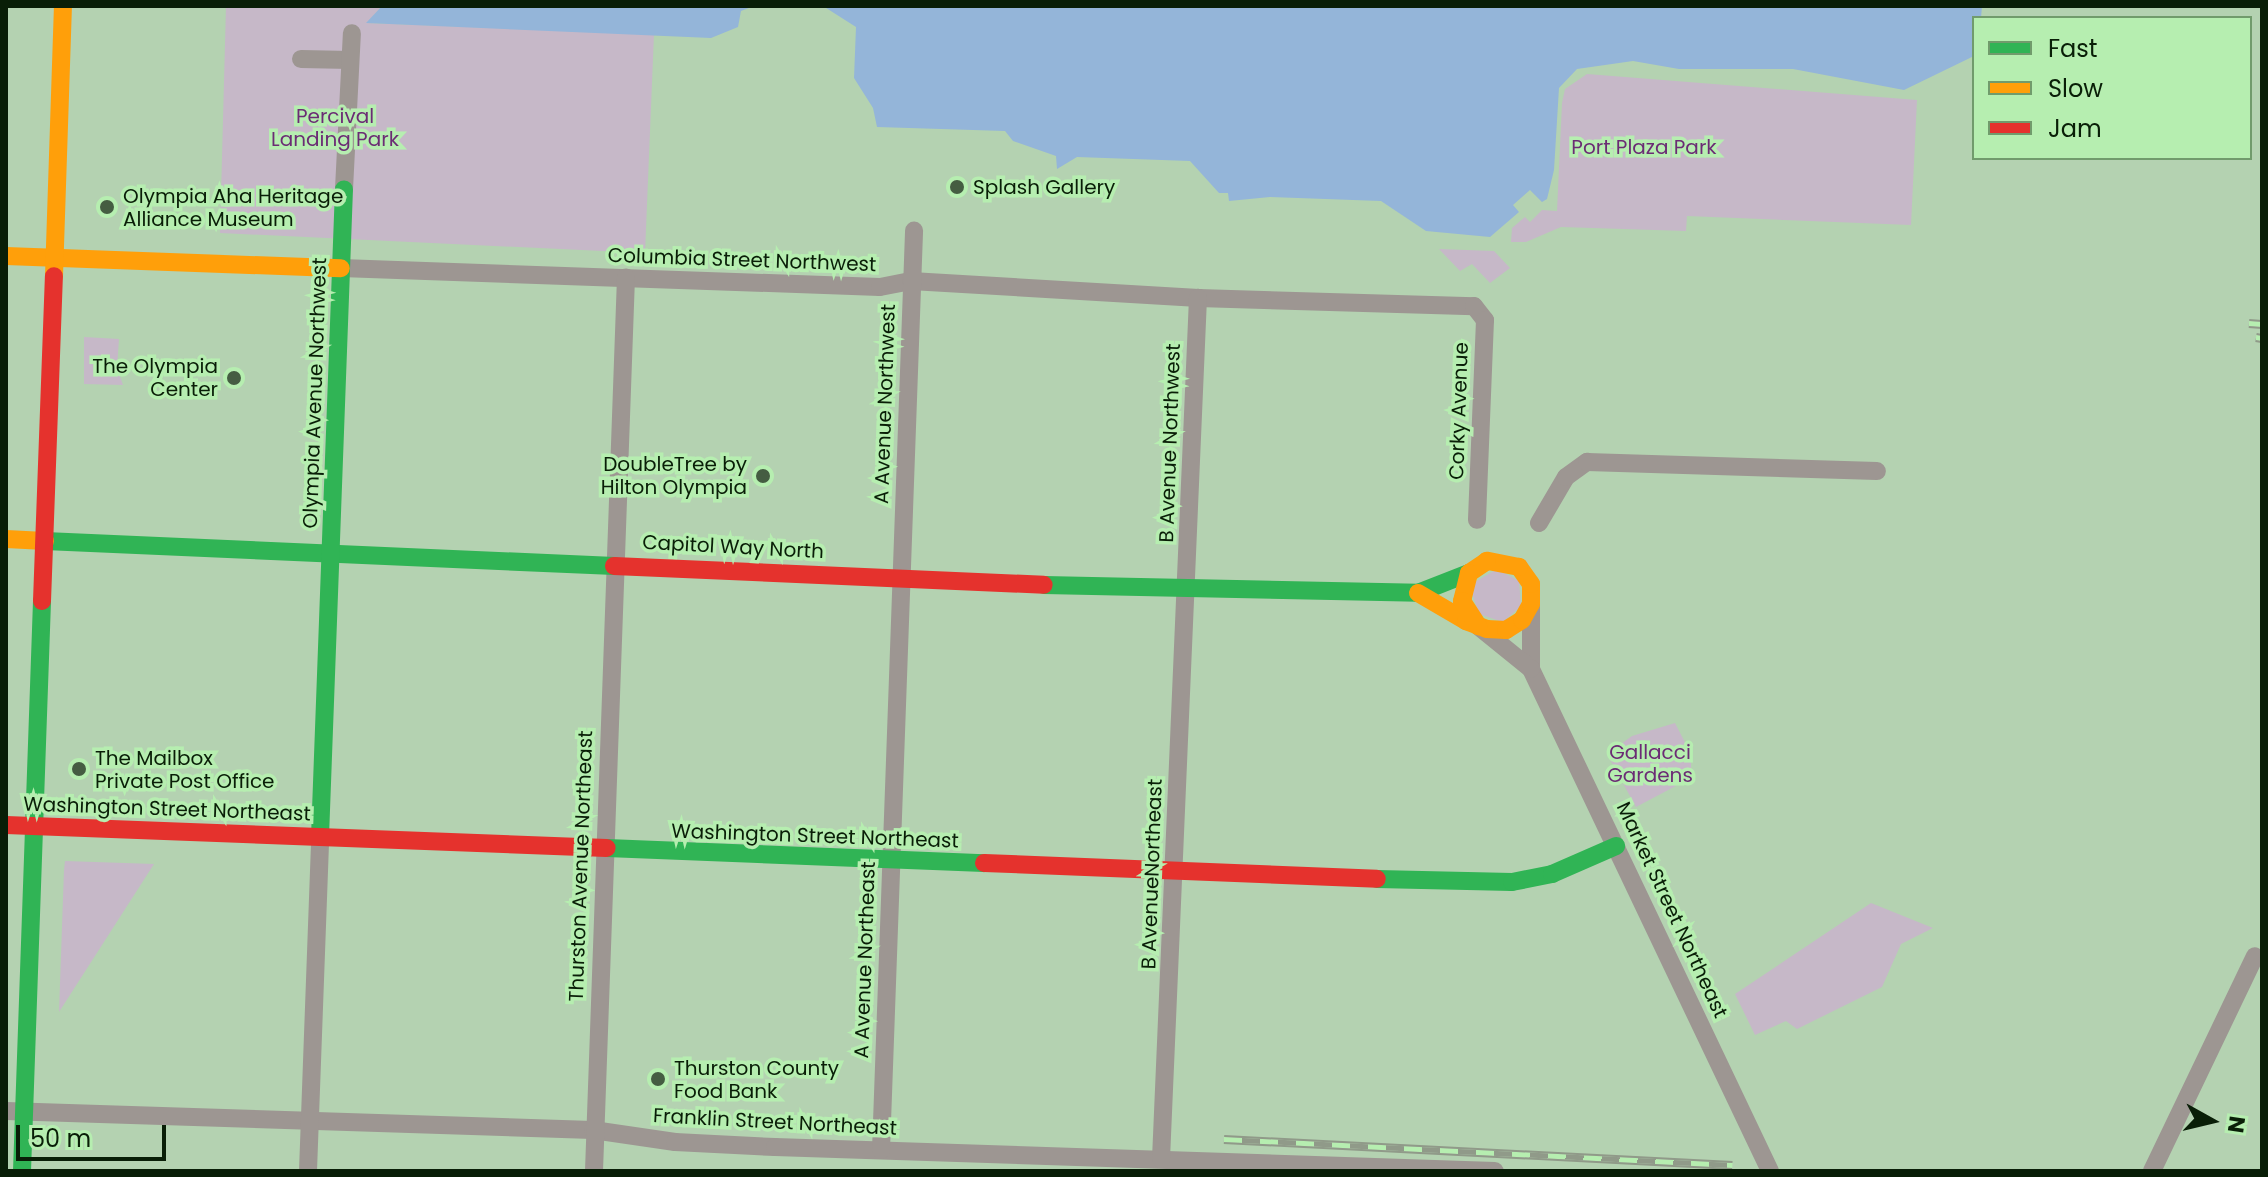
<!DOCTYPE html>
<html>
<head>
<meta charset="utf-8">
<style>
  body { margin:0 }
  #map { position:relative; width:2268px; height:1177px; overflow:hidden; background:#b4d2b1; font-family:Poppins,sans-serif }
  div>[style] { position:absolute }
  .green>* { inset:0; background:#c6b8c8 }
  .water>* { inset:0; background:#94b5d9 }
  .street>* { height:18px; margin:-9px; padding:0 9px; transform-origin:9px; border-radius:9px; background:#9d9692 }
  .fast>* { height:18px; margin:-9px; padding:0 9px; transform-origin:9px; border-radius:9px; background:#30b455 }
  .slow>* { height:18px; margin:-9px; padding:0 9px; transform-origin:9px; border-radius:9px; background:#ff9f0a }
  .jam>* { height:18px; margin:-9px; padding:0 9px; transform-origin:9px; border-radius:9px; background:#e5322d }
  .rail>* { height:9px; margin-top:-4.5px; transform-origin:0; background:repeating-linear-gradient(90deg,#b6eeb0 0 18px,#909a89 0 36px); box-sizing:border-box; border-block:2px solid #909a89 }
  .dots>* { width:22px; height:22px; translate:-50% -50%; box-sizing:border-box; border:4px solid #b6eeb0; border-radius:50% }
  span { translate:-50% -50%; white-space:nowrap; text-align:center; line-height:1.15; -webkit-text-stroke:7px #b6eeb0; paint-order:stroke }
  .park-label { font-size:20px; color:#6b2c74 }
  .poi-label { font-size:20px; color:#091e07 }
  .left { translate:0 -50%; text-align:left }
  .right { translate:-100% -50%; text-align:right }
  .street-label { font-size:20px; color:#091e07 }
  .frame { position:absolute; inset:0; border:8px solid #091e07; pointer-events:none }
  .legend { position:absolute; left:1972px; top:16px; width:280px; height:144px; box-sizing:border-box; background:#b6eeb0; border:2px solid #719b6c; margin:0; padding:10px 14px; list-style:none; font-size:24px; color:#091e07 }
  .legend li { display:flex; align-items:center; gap:16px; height:40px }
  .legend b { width:40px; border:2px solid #719b6c }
  .north { position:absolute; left:2172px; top:1081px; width:80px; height:80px; -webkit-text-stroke:6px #b6eeb0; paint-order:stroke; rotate:98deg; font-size:22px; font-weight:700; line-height:32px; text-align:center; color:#091e07 }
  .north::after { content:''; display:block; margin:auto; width:28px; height:36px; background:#091e07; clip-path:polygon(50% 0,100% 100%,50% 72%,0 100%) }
  .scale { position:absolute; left:16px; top:1125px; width:150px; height:36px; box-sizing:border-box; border:4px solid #091e07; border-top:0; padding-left:10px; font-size:24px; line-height:28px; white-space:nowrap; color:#091e07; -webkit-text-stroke:6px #b6eeb0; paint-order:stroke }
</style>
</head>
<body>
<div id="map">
  <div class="green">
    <i style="clip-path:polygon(226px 6px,382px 6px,367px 23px,654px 34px,645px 253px,220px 233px)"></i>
    <i style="clip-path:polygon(1587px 74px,1917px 100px,1911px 225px,1687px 216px,1686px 231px,1561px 227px,1526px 242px,1511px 242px,1512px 228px,1525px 217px,1530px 222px,1542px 210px,1557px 211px,1562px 103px,1565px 89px)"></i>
    <i style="clip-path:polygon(1439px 249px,1494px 251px,1510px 268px,1490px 283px,1472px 264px,1460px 271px)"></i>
    <i style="clip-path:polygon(84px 337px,119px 339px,117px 368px,123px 385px,84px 384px)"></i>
    <i style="clip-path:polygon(1497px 569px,1519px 581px,1521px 606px,1503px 622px,1479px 614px,1471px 590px,1475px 582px)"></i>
    <i style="clip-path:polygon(1675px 723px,1691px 754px,1691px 778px,1636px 807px,1607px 754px,1632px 736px)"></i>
    <i style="clip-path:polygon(65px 861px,154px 864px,59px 1012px,64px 870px)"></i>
    <i style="clip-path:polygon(1871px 903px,1933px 928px,1901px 944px,1882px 987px,1797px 1029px,1786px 1021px,1755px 1035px,1735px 994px)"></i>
  </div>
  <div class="water">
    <i style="clip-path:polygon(382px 6px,754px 6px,741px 11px,738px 27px,711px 38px,366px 23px)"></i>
    <i style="clip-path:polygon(823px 6px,1982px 6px,1981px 18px,1974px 18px,1974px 56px,1904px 90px,1793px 69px,1679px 69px,1633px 61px,1577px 69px,1559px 88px,1554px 170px,1547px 199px,1542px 202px,1530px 190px,1513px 205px,1519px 212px,1490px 237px,1426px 231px,1381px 201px,1270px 197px,1229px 201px,1228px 193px,1219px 193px,1190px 161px,1077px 157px,1057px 169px,1056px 156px,1013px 141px,1005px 131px,877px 127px,873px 108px,854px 78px,856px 27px)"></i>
  </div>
  <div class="street">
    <i style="left:301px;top:59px;width:49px;rotate:1.2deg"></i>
    <i style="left:344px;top:189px;width:156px;rotate:-87.1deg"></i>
    <i style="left:341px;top:268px;width:539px;rotate:2.02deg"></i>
    <i style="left:880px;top:287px;width:32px;rotate:-11deg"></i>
    <i style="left:911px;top:281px;width:288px;rotate:3.4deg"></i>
    <i style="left:1198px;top:298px;width:276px;rotate:1.7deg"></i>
    <i style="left:1474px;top:306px;width:18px;rotate:52deg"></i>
    <i style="left:1485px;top:320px;width:200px;rotate:92.3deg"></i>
    <i style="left:1539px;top:523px;width:53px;rotate:-59.6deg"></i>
    <i style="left:1566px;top:477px;width:26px;rotate:-36deg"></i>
    <i style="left:1587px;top:462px;width:290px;rotate:1.8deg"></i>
    <i style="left:1531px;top:604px;width:65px;rotate:90deg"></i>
    <i style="left:1531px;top:669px;width:556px;rotate:64.54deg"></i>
    <i style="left:1478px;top:626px;width:68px;rotate:39.1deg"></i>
    <i style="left:6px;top:1111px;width:587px;rotate:1.85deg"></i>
    <i style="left:593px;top:1130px;width:83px;rotate:8.3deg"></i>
    <i style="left:675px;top:1142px;width:100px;rotate:2.9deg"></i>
    <i style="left:775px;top:1147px;width:720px;rotate:1.91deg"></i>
    <i style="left:881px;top:1150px;width:920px;rotate:-87.94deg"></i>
    <i style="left:1161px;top:1159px;width:862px;rotate:-87.54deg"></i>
    <i style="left:308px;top:1171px;width:334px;rotate:-87.9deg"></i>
    <i style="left:594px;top:1171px;width:894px;rotate:-87.95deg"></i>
    <i style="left:2152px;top:1171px;width:238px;rotate:-64.4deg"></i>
  </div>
  <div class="fast">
    <i style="left:45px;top:541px;width:570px;rotate:2.52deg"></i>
    <i style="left:1044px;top:585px;width:374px;rotate:1.2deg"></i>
    <i style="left:1418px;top:593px;width:55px;rotate:-21.4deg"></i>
    <i style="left:320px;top:837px;width:648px;rotate:-87.88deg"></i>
    <i style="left:607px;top:848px;width:377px;rotate:2.3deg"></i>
    <i style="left:1377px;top:879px;width:135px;rotate:1.3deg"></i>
    <i style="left:1512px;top:882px;width:41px;rotate:-11.3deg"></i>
    <i style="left:1552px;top:874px;width:70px;rotate:-23.6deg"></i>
    <i style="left:22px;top:1171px;width:570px;rotate:-87.99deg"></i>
  </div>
  <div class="slow">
    <i style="left:6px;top:256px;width:335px;rotate:2.1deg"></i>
    <i style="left:54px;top:276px;width:270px;rotate:-88.1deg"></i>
    <i style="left:6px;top:539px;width:39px;rotate:3deg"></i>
    <i style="left:1418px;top:593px;width:56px;rotate:30.3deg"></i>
    <i style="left:1466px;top:621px;width:22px;rotate:21deg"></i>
    <i style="left:1487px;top:629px;width:19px;rotate:3deg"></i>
    <i style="left:1506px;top:630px;width:19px;rotate:-32deg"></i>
    <i style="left:1522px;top:620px;width:18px;rotate:-61deg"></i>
    <i style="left:1531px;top:604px;width:20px;rotate:-90deg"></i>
    <i style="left:1531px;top:584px;width:21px;rotate:-125deg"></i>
    <i style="left:1519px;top:567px;width:33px;rotate:-169deg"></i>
    <i style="left:1487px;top:561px;width:22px;rotate:146deg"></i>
    <i style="left:1469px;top:573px;width:29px;rotate:104deg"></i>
    <i style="left:1462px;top:601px;width:30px;rotate:57deg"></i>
  </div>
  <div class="jam">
    <i style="left:614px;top:566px;width:430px;rotate:2.5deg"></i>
    <i style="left:42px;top:601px;width:325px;rotate:-87.9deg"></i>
    <i style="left:6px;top:825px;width:601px;rotate:2.19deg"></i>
    <i style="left:984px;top:863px;width:393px;rotate:2.3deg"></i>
  </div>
  <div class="rail">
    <i style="left:2249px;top:323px;width:13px;rotate:4deg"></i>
    <i style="left:2256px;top:337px;width:6px;rotate:9deg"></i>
    <i style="left:1224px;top:1139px;width:509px;rotate:2.93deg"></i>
  </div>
  <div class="dots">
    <i style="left:957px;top:187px;background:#455d42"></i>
    <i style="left:107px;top:207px;background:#455d42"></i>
    <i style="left:234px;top:378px;background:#455d42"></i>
    <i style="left:763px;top:476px;background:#455d42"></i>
    <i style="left:79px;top:769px;background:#455d42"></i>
    <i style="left:658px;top:1079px;background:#455d42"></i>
  </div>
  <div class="park-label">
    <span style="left:335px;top:128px">Percival<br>Landing Park</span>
    <span style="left:1644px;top:147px">Port Plaza Park</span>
    <span style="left:1650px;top:764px">Gallacci<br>Gardens</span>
  </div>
  <div class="poi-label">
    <span class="left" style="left:973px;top:187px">Splash Gallery</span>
    <span class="left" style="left:123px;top:208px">Olympia Aha Heritage<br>Alliance Museum</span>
    <span class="right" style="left:218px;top:378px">The Olympia<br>Center</span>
    <span class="right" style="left:747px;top:476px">DoubleTree by<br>Hilton Olympia</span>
    <span class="left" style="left:95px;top:770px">The Mailbox<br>Private Post Office</span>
    <span class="left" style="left:674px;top:1080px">Thurston County<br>Food Bank</span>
  </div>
  <div class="street-label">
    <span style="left:742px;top:260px;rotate:2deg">Columbia Street Northwest</span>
    <span style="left:315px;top:393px;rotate:-88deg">Olympia Avenue Northwest</span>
    <span style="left:885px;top:404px;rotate:-88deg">A Avenue Northwest</span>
    <span style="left:1459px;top:411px;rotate:-88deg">Corky Avenue</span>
    <span style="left:1170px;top:443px;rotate:-88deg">B Avenue Northwest</span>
    <span style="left:733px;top:547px;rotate:3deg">Capitol Way North</span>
    <span style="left:167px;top:809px;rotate:2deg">Washington Street Northeast</span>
    <span style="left:815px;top:836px;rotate:2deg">Washington Street Northeast</span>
    <span style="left:581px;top:866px;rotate:-88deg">Thurston Avenue Northeast</span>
    <span style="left:1152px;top:874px;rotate:-88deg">B AvenueNortheast</span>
    <span style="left:1672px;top:910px;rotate:65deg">Market Street Northeast</span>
    <span style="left:865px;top:960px;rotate:-88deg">A Avenue Northeast</span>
    <span style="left:775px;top:1122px;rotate:3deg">Franklin Street Northeast</span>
  </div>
  <div class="frame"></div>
  <ul class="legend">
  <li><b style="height:10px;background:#30b455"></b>Fast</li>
  <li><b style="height:10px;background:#ff9f0a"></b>Slow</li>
  <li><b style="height:10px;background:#e5322d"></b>Jam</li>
  </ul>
  <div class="north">N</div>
  <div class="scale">50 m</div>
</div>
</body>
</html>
